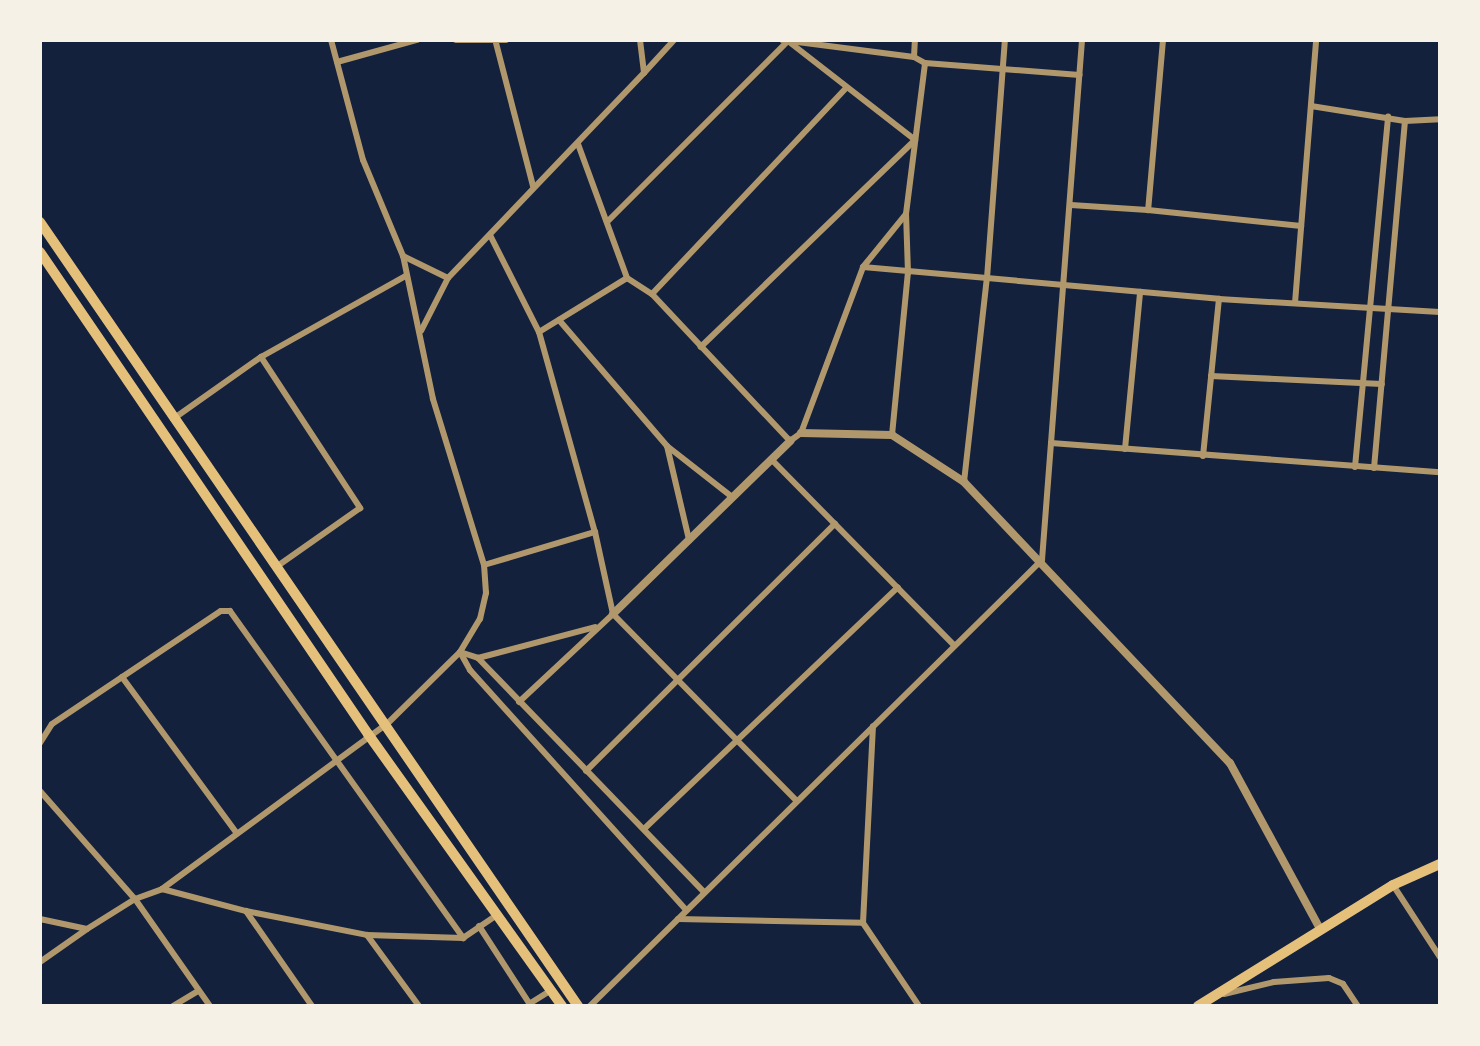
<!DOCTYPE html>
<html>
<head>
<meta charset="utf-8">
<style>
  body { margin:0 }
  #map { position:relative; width:1480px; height:1046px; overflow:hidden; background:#14213d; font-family:Merriweather,serif }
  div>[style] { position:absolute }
  .minor>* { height:6px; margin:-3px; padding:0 3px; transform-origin:3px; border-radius:3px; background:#b1986c }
  .tertiary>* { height:8px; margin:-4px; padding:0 4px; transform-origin:4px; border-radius:4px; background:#b1986c }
  .primary>* { height:10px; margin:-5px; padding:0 5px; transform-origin:5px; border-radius:5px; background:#e5c07b }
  span { translate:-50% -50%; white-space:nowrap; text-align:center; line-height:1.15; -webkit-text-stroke:6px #f6f1e7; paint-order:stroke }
  .frame { position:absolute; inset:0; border:42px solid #f6f1e7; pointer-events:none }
</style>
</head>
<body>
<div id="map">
  <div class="minor">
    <i style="left:456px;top:40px;width:50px"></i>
    <i style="left:640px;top:40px;width:33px;rotate:83deg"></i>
    <i style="left:644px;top:73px;width:45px;rotate:-47.7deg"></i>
    <i style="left:782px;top:40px;width:133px;rotate:7.3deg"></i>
    <i style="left:914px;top:57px;width:13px;rotate:29deg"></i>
    <i style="left:925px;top:63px;width:155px;rotate:4.4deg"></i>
    <i style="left:1163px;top:40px;width:171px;rotate:95deg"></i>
    <i style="left:1148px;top:210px;width:154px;rotate:6deg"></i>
    <i style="left:496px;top:43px;width:148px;rotate:75.5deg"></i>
    <i style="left:914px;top:57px;width:17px;rotate:-87deg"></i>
    <i style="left:337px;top:62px;width:83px;rotate:-15.4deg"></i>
    <i style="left:1311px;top:106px;width:95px;rotate:9.1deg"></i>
    <i style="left:1405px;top:121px;width:35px;rotate:-3deg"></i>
    <i style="left:578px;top:144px;width:143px;rotate:69.9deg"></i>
    <i style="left:627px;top:278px;width:30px;rotate:33deg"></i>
    <i style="left:652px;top:294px;width:202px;rotate:46.8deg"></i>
    <i style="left:790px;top:441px;width:14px;rotate:-36deg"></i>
    <i style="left:801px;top:433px;width:177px;rotate:-69.5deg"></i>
    <i style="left:863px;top:267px;width:357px;rotate:5.1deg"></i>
    <i style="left:1219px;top:299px;width:221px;rotate:3.4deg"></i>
    <i style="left:1071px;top:205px;width:77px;rotate:3.7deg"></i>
    <i style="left:607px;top:222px;width:256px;rotate:-45deg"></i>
    <i style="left:788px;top:41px;width:161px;rotate:37.9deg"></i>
    <i style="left:915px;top:140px;width:298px;rotate:136deg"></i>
    <i style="left:490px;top:235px;width:109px;rotate:63.2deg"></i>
    <i style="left:539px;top:332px;width:103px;rotate:-31.5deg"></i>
    <i style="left:403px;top:256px;width:50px;rotate:26.1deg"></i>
    <i style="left:448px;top:278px;width:59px;rotate:117deg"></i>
    <i style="left:863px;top:267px;width:68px;rotate:-50.9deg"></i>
    <i style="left:448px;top:278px;width:284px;rotate:-46.3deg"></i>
    <i style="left:652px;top:294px;width:282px;rotate:-46.7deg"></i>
    <i style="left:1295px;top:303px;width:264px;rotate:-85.4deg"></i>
    <i style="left:559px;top:320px;width:166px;rotate:49.4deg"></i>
    <i style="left:667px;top:446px;width:83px;rotate:38.1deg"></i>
    <i style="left:539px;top:332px;width:208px;rotate:74.4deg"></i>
    <i style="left:595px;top:532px;width:84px;rotate:77.6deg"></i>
    <i style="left:613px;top:614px;width:261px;rotate:45.5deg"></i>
    <i style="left:261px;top:357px;width:181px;rotate:56.7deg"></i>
    <i style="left:360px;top:508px;width:103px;rotate:144.9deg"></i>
    <i style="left:1211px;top:376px;width:171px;rotate:2.7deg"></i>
    <i style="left:173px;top:419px;width:108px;rotate:-35.2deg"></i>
    <i style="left:261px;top:357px;width:167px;rotate:-29.3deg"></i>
    <i style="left:892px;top:435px;width:163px;rotate:-84.4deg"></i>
    <i style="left:908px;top:273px;width:59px;rotate:-91.9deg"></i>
    <i style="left:906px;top:214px;width:152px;rotate:-82.8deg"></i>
    <i style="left:1051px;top:443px;width:404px;rotate:-85.6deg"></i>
    <i style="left:667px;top:446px;width:97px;rotate:76.8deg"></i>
    <i style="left:1125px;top:449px;width:158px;rotate:-84.5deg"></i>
    <i style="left:1203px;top:456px;width:158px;rotate:-84.2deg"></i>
    <i style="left:771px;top:459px;width:261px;rotate:45.5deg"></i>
    <i style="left:1355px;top:467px;width:352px;rotate:-84.6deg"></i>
    <i style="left:1374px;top:468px;width:348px;rotate:-84.9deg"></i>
    <i style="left:964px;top:482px;width:205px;rotate:-83.6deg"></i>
    <i style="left:987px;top:278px;width:239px;rotate:-85.7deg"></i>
    <i style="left:484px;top:565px;width:116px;rotate:-16.6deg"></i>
    <i style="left:460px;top:652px;width:21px;rotate:61deg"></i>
    <i style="left:470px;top:670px;width:323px;rotate:48deg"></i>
    <i style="left:460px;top:652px;width:19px;rotate:18deg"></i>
    <i style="left:478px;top:658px;width:324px;rotate:46deg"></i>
    <i style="left:478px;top:658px;width:121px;rotate:-14.8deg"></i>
    <i style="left:122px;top:677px;width:192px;rotate:53.7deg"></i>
    <i style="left:519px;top:702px;width:129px;rotate:-43.1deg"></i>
    <i style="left:40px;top:743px;width:22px;rotate:-58deg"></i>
    <i style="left:52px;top:724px;width:203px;rotate:-33.8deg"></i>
    <i style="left:221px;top:611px;width:9px"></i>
    <i style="left:230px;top:611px;width:402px;rotate:54.5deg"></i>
    <i style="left:586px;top:771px;width:351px;rotate:-44.8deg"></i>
    <i style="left:40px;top:791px;width:144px;rotate:48.7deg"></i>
    <i style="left:135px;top:899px;width:131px;rotate:55deg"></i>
    <i style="left:645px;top:828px;width:349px;rotate:-43.6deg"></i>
    <i style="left:1393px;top:885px;width:86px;rotate:56.9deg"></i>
    <i style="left:162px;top:889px;width:87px;rotate:14.7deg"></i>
    <i style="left:246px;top:911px;width:123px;rotate:11.2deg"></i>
    <i style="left:367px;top:935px;width:96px;rotate:1.8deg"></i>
    <i style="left:463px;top:938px;width:41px;rotate:-34.1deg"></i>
    <i style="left:246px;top:911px;width:116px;rotate:55.2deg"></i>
    <i style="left:40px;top:919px;width:48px;rotate:12deg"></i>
    <i style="left:87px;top:929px;width:57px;rotate:-32deg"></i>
    <i style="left:135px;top:899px;width:29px;rotate:-20deg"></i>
    <i style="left:162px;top:889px;width:280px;rotate:-36.3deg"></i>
    <i style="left:388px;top:723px;width:101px;rotate:-44.6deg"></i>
    <i style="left:460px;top:652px;width:39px;rotate:-59deg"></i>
    <i style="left:480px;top:619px;width:27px;rotate:-77deg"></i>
    <i style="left:486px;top:593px;width:28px;rotate:-94deg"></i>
    <i style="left:484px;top:565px;width:174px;rotate:-107.1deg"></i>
    <i style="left:433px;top:399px;width:146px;rotate:-101.8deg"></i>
    <i style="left:403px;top:256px;width:104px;rotate:-112.6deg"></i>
    <i style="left:363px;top:160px;width:124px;rotate:-104.9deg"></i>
    <i style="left:678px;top:919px;width:185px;rotate:1.2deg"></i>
    <i style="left:863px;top:923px;width:197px;rotate:-87.1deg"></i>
    <i style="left:863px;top:923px;width:100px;rotate:56deg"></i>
    <i style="left:479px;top:926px;width:95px;rotate:57deg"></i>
    <i style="left:367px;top:935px;width:88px;rotate:53.8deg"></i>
    <i style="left:40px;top:962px;width:57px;rotate:-35.1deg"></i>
    <i style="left:1224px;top:994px;width:51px;rotate:-13.5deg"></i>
    <i style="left:1274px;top:982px;width:55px;rotate:-4.2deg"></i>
    <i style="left:1329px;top:978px;width:15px;rotate:23deg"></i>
    <i style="left:1343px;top:984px;width:27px;rotate:56deg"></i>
    <i style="left:529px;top:1004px;width:26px;rotate:-32deg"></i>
    <i style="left:173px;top:1006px;width:29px;rotate:-31deg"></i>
    <i style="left:590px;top:1006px;width:635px;rotate:-44.62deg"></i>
    <i style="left:1042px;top:560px;width:117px;rotate:-85.6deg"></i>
    <i style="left:1051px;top:443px;width:390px;rotate:4.3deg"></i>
  </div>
  <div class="tertiary">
    <i style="left:801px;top:433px;width:91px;rotate:1.3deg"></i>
    <i style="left:892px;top:435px;width:86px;rotate:33.1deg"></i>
    <i style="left:964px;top:482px;width:387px;rotate:46.6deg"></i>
    <i style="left:1230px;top:763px;width:189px;rotate:61.5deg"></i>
    <i style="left:613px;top:614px;width:248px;rotate:-44.3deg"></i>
  </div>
  <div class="primary">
    <i style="left:40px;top:222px;width:951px;rotate:55.54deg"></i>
    <i style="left:40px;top:252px;width:583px;rotate:55.76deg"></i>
    <i style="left:368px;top:734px;width:334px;rotate:54.5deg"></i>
    <i style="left:1198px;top:1006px;width:229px;rotate:-31.8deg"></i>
    <i style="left:1393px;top:885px;width:51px;rotate:-24.1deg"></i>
  </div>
  <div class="frame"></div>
</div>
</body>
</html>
